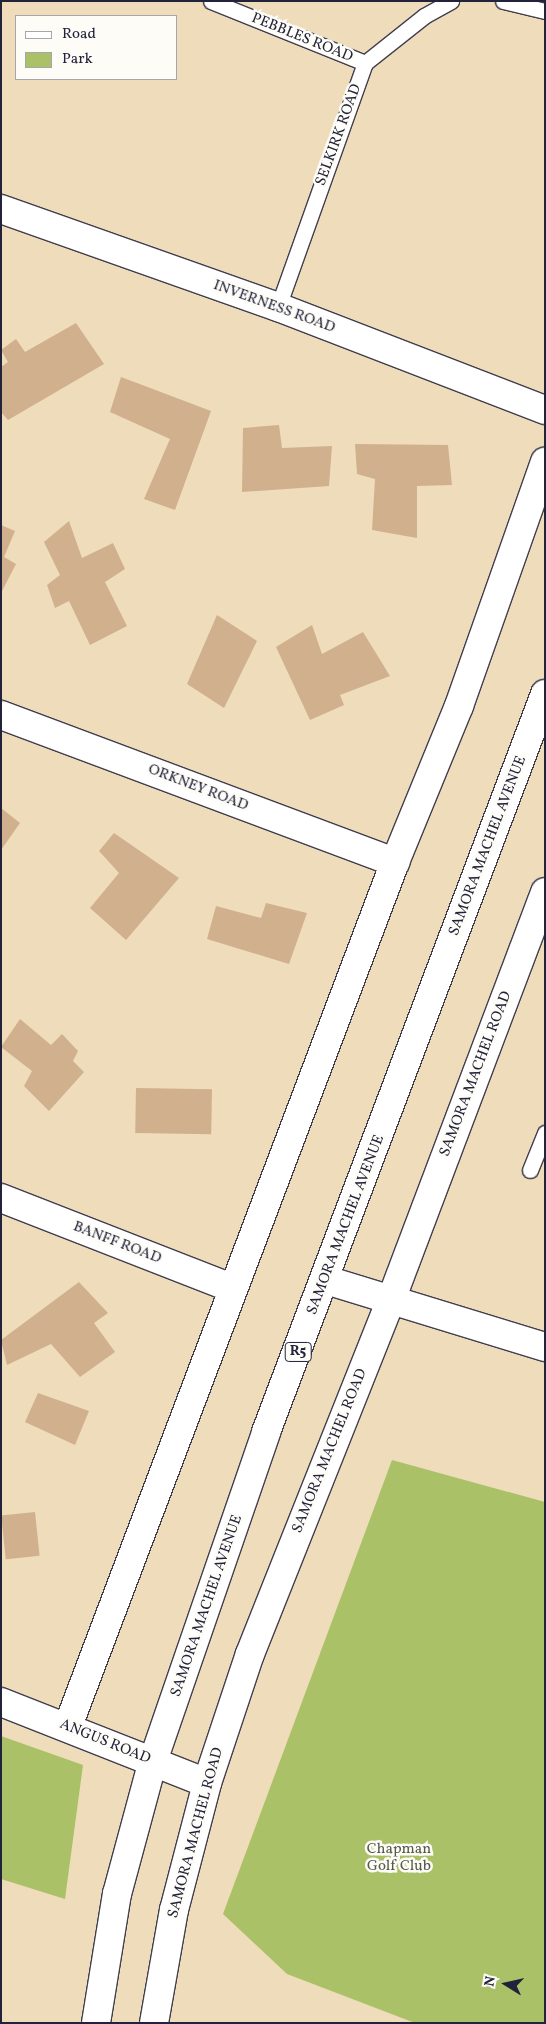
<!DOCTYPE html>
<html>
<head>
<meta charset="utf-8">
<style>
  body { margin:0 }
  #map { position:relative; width:546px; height:2024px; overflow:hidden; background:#efdcba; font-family:Vollkorn,serif }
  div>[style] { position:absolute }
  .green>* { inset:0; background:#aac167 }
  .building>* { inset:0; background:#d1b08d; transform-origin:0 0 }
  .roads { filter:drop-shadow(1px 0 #413e4e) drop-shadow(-1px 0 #413e4e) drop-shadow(0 1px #413e4e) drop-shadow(0 -1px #413e4e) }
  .service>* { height:15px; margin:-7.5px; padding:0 7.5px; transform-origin:7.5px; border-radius:7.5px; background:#fff }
  .minor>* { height:28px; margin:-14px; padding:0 14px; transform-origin:14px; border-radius:14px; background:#fff }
  .trunk>* { height:28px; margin:-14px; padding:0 14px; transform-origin:14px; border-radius:14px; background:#fff }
  span { translate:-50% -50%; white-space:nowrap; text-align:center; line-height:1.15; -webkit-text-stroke:5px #fdfcf7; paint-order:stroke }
  .shield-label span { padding:1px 4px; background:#fdfcf7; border:1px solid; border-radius:4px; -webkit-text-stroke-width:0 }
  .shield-label { font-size:14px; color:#22223b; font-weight:700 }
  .street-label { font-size:15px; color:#22223b }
  .park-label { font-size:15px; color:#525a4a }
  .frame { position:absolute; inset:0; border:2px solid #22223b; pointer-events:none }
  .legend { position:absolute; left:15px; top:15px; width:162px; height:65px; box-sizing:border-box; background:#fdfcf7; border:1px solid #a5a5ac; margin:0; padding:6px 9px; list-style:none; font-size:15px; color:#22223b }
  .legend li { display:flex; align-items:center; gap:10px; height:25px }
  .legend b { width:25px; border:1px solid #a5a5ac }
  .north { position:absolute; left:481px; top:1959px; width:50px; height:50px; -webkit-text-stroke:4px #fdfcf7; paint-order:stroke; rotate:280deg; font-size:14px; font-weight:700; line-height:20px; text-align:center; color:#22223b }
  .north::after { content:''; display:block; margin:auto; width:18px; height:22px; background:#22223b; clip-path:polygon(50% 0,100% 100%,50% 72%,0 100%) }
</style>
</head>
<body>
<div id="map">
  <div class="green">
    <i style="clip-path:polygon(392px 1460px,545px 1502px,545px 2023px,415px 2023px,287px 1974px,223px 1914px)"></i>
    <i style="clip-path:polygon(1px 1736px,83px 1765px,65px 1899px,1px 1879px)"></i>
  </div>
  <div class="building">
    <i style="clip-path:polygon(76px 323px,104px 364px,8px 420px,1px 412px,1px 367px,8px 362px,1px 350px,16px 339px,25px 352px)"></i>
    <i style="clip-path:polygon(121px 377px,211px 411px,175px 510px,144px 499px,170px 439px,110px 412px)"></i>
    <i style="clip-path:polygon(279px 425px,282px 448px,332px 446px,329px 486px,242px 492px,243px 428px)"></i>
    <i style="clip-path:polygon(355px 444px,448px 445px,452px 485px,417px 486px,417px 538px,372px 530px,375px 479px,357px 474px)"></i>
    <i style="clip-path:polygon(69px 521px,82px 558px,113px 543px,125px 569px,105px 582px,127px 626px,90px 645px,69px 601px,55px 608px,47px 585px,60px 575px,44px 542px)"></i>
    <i style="clip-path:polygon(1px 525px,15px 531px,4px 557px,16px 564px,1px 593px)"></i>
    <i style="clip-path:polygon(217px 615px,257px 641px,224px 708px,187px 684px)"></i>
    <i style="clip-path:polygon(312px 625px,322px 654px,363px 632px,390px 676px,340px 695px,344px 705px,310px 720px,276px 647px)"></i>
    <i style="clip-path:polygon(1px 808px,20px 823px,1px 850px)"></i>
    <i style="clip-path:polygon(114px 833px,179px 878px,126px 940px,90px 908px,119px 873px,99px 851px)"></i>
    <i style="clip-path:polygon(266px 903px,307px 913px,289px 964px,207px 939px,216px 906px,261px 918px)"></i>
    <i style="clip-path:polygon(20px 1019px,51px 1045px,62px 1034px,78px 1051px,73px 1061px,84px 1072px,49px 1111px,24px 1086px,32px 1071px,1px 1047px)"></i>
    <i style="left:136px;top:1088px;width:76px;height:45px;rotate:1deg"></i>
    <i style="clip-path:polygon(79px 1282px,108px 1313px,94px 1323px,115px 1352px,80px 1377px,51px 1344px,7px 1365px,1px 1340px)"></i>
    <i style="clip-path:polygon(38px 1393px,89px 1411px,75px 1445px,25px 1422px)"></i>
    <i style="left:35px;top:1512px;width:44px;height:34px;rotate:84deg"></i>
  </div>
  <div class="roads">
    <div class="service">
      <i style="left:211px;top:1px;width:166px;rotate:21.9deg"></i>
      <i style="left:503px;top:1px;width:43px;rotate:13.4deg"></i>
      <i style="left:278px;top:307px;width:259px;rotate:-70.4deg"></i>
      <i style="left:365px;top:63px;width:75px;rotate:-38.5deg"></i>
      <i style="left:424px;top:16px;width:31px;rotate:-29deg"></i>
      <i style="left:530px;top:1170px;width:40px;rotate:-68deg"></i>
    </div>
    <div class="minor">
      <i style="left:1px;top:209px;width:294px;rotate:19.5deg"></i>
      <i style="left:278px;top:307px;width:286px;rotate:21.1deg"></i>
      <i style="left:1px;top:715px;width:421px;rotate:20.5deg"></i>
      <i style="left:1px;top:1198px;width:248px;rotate:21.3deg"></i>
      <i style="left:326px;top:1280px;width:229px;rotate:17deg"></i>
      <i style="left:1px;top:1702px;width:221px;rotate:21.5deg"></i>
      <i style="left:68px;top:1726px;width:924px;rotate:-69.27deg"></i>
      <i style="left:395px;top:862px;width:169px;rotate:-67.7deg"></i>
      <i style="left:459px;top:706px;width:259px;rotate:-70.6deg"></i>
    </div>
    <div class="trunk">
      <i style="left:96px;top:2023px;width:131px;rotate:-80.8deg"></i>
      <i style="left:117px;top:1894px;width:138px;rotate:-74.9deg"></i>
      <i style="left:153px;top:1761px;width:348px;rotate:-71deg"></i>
      <i style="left:266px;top:1432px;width:789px;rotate:-69.29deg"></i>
      <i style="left:154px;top:2023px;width:115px;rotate:-80deg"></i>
      <i style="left:174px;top:1910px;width:131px;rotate:-75.4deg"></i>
      <i style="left:207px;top:1783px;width:136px;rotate:-71.6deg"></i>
      <i style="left:250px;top:1654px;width:381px;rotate:-68.3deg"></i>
      <i style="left:391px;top:1300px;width:436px;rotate:-69.3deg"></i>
    </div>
  </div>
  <div class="shield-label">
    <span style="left:298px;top:1352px">R5</span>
  </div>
  <div class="street-label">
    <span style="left:302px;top:38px;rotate:22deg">PEBBLES ROAD</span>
    <span style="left:339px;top:135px;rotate:-70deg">SELKIRK ROAD</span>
    <span style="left:274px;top:307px;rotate:20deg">INVERNESS ROAD</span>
    <span style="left:198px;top:788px;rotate:21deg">ORKNEY ROAD</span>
    <span style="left:488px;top:846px;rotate:-69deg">SAMORA MACHEL AVENUE</span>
    <span style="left:476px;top:1074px;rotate:-69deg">SAMORA MACHEL ROAD</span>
    <span style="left:346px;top:1225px;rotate:-69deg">SAMORA MACHEL AVENUE</span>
    <span style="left:117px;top:1243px;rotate:21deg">BANFF ROAD</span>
    <span style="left:330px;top:1451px;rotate:-68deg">SAMORA MACHEL ROAD</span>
    <span style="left:207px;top:1606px;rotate:-71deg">SAMORA MACHEL AVENUE</span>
    <span style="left:105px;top:1742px;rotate:22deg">ANGUS ROAD</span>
    <span style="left:196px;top:1833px;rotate:-75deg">SAMORA MACHEL ROAD</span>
  </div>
  <div class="park-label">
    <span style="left:399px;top:1858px">Chapman<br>Golf Club</span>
  </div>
  <div class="frame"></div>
  <ul class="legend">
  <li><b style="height:6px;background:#fff"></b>Road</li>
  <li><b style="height:14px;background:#aac167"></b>Park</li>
  </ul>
  <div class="north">N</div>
</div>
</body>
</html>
